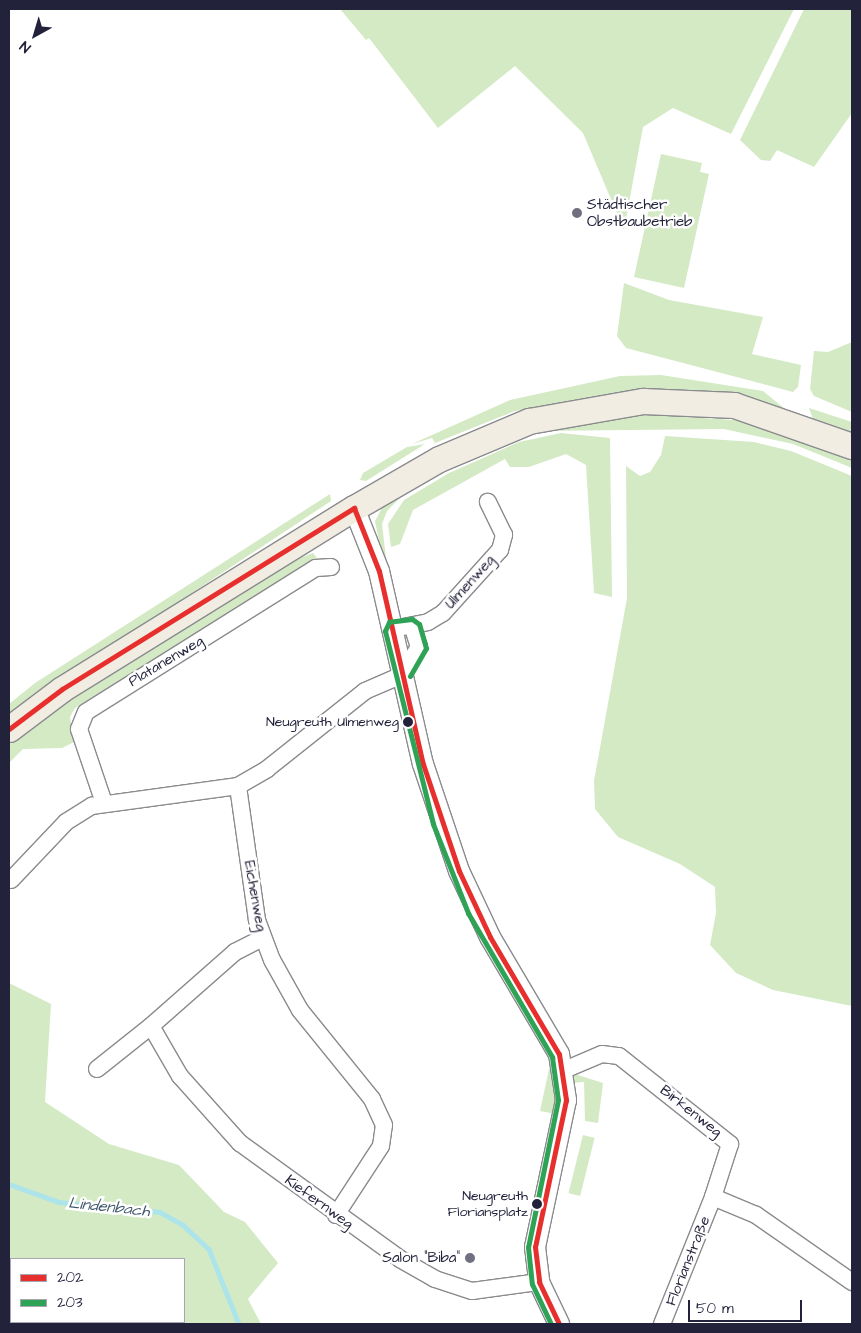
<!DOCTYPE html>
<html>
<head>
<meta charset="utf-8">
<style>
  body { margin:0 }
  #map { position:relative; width:861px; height:1333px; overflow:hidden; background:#fff; font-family:"Architects Daughter",sans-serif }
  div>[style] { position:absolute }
  .green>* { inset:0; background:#d4eac5; transform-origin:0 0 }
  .stream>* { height:4.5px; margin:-2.25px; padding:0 2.25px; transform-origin:2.25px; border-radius:2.25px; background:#ace4ea }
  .roads { filter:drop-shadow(1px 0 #8a8a8f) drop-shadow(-1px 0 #8a8a8f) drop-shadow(0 1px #8a8a8f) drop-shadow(0 -1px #8a8a8f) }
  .minor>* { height:16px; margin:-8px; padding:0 8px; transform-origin:8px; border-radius:8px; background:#fff }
  .tertiary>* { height:20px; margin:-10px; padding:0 10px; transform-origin:10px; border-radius:10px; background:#fff }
  .primary>* { height:25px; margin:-12.5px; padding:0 12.5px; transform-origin:12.5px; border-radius:12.5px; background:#f1ede2 }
  .bus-1>* { height:5px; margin:-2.5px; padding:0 2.5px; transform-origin:2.5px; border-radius:2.5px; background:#e72f2d }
  .bus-2>* { height:5px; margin:-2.5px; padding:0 2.5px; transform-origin:2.5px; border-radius:2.5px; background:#2ea355 }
  .dots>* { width:14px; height:14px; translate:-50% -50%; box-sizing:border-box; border:2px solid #fff; border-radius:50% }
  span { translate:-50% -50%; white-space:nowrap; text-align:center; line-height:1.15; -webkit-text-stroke:5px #fff; paint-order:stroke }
  .bus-label { font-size:14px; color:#22223b }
  .right { translate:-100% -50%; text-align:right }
  .poi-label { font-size:15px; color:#22223b }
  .left { translate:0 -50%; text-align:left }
  .street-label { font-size:15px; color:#22223b }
  .water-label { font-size:16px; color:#41596d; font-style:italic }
  .frame { position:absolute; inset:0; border:10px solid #22223b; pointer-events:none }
  .legend { position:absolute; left:10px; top:1258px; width:175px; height:65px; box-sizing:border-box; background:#fff; border:1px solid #a7a7b1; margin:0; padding:6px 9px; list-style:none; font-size:15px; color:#22223b }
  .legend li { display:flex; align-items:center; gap:10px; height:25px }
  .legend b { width:25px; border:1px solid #a7a7b1 }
  .north { position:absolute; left:10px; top:10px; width:50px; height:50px; -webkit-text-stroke:4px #fff; paint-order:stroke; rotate:219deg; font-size:14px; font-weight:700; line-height:20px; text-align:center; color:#22223b }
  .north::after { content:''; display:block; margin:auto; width:18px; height:22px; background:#22223b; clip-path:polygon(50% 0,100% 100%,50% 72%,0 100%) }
  .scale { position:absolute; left:688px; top:1300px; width:114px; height:22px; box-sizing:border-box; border:2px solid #22223b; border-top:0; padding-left:6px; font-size:15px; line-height:18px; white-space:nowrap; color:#22223b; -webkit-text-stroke:4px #fff; paint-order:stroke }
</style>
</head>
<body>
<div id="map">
  <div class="green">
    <i style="clip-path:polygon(340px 9px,794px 9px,731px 134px,673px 108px,643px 127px,624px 230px,583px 133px,515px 66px,438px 128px,369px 38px,366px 40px)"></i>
    <i style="clip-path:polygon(804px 9px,852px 9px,852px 113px,814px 167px,777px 150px,770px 161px,761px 160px,740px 140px)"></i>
    <i style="clip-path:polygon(661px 154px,702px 163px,700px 172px,709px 174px,684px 288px,634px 277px)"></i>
    <i style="clip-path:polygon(624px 283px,669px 300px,763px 317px,752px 354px,801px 365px,798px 387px,793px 392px,626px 348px,617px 336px)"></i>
    <i style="clip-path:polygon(852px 342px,852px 412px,814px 396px,810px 389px,814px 351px,828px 352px)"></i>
    <i style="clip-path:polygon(661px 375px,763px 391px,785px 409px,761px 403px,622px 393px,515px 411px,435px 443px,432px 438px,412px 444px,510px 400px,620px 376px)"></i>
    <i style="clip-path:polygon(809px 408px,852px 422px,852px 436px,813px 419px)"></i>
    <i style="clip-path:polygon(643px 414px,765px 422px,852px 453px,852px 468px,793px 444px,724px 429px,538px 431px)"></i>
    <i style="clip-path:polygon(561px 433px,610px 438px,612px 597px,594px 593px,586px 465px,566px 454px,529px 467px,510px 467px,505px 459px,413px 510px,400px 544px,391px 547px,388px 524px,404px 500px,449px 473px,519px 442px)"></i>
    <i style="clip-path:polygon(665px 436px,754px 442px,791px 451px,852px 476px,852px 1006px,773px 990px,736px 973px,710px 945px,716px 913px,715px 887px,680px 864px,618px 837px,595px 809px,594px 781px,627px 598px,626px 466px,640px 476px,650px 472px,661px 455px)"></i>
    <i style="clip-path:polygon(425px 444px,366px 481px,360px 480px,363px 473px,407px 447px)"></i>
    <i style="clip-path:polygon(406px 492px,387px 511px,382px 524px,391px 601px,375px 521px,382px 508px)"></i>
    <i style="clip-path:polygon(330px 494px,331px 501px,9px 714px,9px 704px,35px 683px)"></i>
    <i style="clip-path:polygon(313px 553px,318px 559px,314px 565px,286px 578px,75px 708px,70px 717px,74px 742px,62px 748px,23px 749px,9px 763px,9px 741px,35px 720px,290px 562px)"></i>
    <i style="clip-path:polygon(evenodd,9px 983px,51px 1004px,45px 1102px,109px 1144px,179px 1165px,224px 1212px,245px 1222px,278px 1263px,248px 1299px,261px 1324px,9px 1324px,9px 983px,11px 1259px,184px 1259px,184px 1322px,11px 1322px,11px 1259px)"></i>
    <i style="clip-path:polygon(553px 1066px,557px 1085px,555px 1114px,540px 1111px,549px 1069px)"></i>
    <i style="clip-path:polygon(575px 1074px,603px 1083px,598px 1123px,585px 1121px,584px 1082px,572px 1083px)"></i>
    <i style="left:583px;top:1135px;width:12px;height:60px;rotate:14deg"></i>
  </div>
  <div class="stream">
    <i style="left:9px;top:1184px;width:53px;rotate:19.8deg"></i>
    <i style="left:59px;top:1202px;width:101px;rotate:5.7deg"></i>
    <i style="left:160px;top:1212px;width:25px;rotate:29deg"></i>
    <i style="left:182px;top:1224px;width:37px;rotate:43deg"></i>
    <i style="left:209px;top:1249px;width:81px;rotate:68.2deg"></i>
  </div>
  <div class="roads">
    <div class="minor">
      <i style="left:403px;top:627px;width:25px;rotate:-11deg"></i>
      <i style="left:428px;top:622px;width:17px;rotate:-31deg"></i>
      <i style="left:443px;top:613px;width:85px;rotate:-47.9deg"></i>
      <i style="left:500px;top:550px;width:16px;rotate:-75deg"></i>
      <i style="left:504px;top:535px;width:37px;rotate:-116deg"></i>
      <i style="left:104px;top:803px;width:78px;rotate:-108.7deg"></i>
      <i style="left:79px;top:729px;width:18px;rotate:-68deg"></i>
      <i style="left:86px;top:712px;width:271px;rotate:-32.1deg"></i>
      <i style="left:316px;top:568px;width:15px;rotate:-4deg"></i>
      <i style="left:11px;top:880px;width:80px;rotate:-46.5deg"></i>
      <i style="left:66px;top:822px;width:31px;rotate:-32deg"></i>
      <i style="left:92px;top:806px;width:147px;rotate:-7.8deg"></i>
      <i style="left:151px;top:1026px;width:112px;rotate:-41.4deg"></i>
      <i style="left:235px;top:952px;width:30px;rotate:-27deg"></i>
      <i style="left:97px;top:1069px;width:69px;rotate:-38.5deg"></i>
      <i style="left:151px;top:1026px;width:58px;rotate:59.9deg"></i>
      <i style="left:180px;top:1076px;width:90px;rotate:48.2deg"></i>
      <i style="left:240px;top:1143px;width:198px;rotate:35.9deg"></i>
      <i style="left:400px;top:1259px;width:40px;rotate:29.7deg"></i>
      <i style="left:435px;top:1279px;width:39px;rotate:18deg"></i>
      <i style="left:472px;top:1291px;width:68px;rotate:-7.7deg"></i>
      <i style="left:562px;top:1071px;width:43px;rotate:-23deg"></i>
      <i style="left:602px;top:1054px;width:17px;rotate:7deg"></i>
      <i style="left:619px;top:1056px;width:142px;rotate:38.4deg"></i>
      <i style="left:730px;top:1144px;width:56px;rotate:107.8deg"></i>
      <i style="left:713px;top:1197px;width:47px;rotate:22.7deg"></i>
      <i style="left:756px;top:1215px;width:117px;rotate:34.9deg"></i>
      <i style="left:336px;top:1215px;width:82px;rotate:-56.9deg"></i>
      <i style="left:381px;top:1146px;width:21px;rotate:-82deg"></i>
      <i style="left:384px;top:1125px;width:29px;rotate:-115deg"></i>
      <i style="left:372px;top:1099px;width:114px;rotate:-129deg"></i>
      <i style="left:300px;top:1010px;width:57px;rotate:-119.2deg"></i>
      <i style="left:272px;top:960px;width:43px;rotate:-110.6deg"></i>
      <i style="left:257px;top:920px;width:135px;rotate:-98.1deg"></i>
      <i style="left:238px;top:786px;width:34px;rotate:-30deg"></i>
      <i style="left:267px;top:769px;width:125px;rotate:-38.5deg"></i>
      <i style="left:365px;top:691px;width:40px;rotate:-23.4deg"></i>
      <i style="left:402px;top:675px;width:33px;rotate:-59deg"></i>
      <i style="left:419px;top:647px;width:22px;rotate:-108deg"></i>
      <i style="left:662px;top:1324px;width:137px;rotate:-68.1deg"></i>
    </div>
    <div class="tertiary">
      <i style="left:354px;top:508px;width:68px;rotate:68.4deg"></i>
      <i style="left:379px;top:571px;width:198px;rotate:77.2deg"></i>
      <i style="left:423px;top:764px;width:113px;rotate:71.4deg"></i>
      <i style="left:459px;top:871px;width:73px;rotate:64.8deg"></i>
      <i style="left:490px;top:937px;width:136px;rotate:59.5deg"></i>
      <i style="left:559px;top:1054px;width:47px;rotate:81.3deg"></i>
      <i style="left:566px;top:1100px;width:150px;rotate:101.9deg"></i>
      <i style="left:535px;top:1247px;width:35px;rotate:83deg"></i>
      <i style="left:539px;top:1282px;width:47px;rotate:64.5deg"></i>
    </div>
    <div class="primary">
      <i style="left:9px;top:729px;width:66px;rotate:-37deg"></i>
      <i style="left:62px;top:689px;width:344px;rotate:-31.8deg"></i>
      <i style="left:354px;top:508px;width:98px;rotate:-30deg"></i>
      <i style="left:439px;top:459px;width:98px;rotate:-22.9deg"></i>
      <i style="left:529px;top:421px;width:116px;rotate:-10deg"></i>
      <i style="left:643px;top:401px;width:91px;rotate:2.5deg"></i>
      <i style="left:734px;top:405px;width:125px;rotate:19.2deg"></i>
    </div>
  </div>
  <div class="bus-1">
    <i style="left:354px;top:508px;width:68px;rotate:68.4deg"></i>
    <i style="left:379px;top:571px;width:198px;rotate:77.2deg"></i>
    <i style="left:423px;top:764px;width:113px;rotate:71.4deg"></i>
    <i style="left:459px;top:871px;width:73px;rotate:64.8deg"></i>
    <i style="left:490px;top:937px;width:136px;rotate:59.5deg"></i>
    <i style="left:559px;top:1054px;width:47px;rotate:81.3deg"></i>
    <i style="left:566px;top:1100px;width:150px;rotate:101.9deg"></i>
    <i style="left:535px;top:1247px;width:35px;rotate:83deg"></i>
    <i style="left:539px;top:1282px;width:47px;rotate:64.5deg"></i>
    <i style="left:9px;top:729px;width:66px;rotate:-37deg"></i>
    <i style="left:62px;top:689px;width:344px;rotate:-31.8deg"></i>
  </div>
  <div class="bus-2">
    <i style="left:410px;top:676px;width:32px;rotate:-60deg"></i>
    <i style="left:426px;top:648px;width:25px;rotate:-106deg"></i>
    <i style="left:419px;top:624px;width:9px;rotate:-144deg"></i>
    <i style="left:412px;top:619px;width:23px;rotate:173deg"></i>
    <i style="left:389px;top:622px;width:10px;rotate:114deg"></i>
    <i style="left:385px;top:631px;width:199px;rotate:76deg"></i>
    <i style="left:433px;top:824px;width:96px;rotate:68.5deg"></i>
    <i style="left:468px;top:913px;width:167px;rotate:59.7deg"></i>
    <i style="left:552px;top:1057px;width:43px;rotate:82.1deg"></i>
    <i style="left:558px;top:1100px;width:150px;rotate:101.5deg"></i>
    <i style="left:528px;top:1247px;width:37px;rotate:84deg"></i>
    <i style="left:532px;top:1284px;width:44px;rotate:64.6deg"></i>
  </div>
  <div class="dots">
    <i style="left:577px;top:213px;background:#6f6f80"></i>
    <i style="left:408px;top:722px;background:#22223b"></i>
    <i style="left:537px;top:1204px;background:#22223b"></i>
    <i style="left:470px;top:1258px;background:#6f6f80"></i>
  </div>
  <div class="bus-label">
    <span class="right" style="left:399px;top:722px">Neugreuth Ulmenweg</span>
    <span class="right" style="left:528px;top:1204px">Neugreuth<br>Floriansplatz</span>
  </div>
  <div class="poi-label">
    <span class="left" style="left:587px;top:213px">Städtischer<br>Obstbaubetrieb</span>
    <span class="right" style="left:460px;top:1258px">Salon "Biba"</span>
  </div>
  <div class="street-label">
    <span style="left:470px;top:582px;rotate:-48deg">Ulmenweg</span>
    <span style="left:166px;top:661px;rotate:-31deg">Platanenweg</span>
    <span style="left:255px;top:896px;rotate:80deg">Eichenweg</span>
    <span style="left:691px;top:1111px;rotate:38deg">Birkenweg</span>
    <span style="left:319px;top:1202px;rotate:36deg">Kiefernweg</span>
    <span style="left:688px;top:1261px;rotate:-68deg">Florianstraße</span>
  </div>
  <div class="water-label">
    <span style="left:109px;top:1207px;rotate:6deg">Lindenbach</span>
  </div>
  <div class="frame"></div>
  <ul class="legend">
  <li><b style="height:6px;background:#e72f2d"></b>202</li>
  <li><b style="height:6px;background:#2ea355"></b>203</li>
  </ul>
  <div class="north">N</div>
  <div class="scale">50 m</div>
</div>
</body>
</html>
